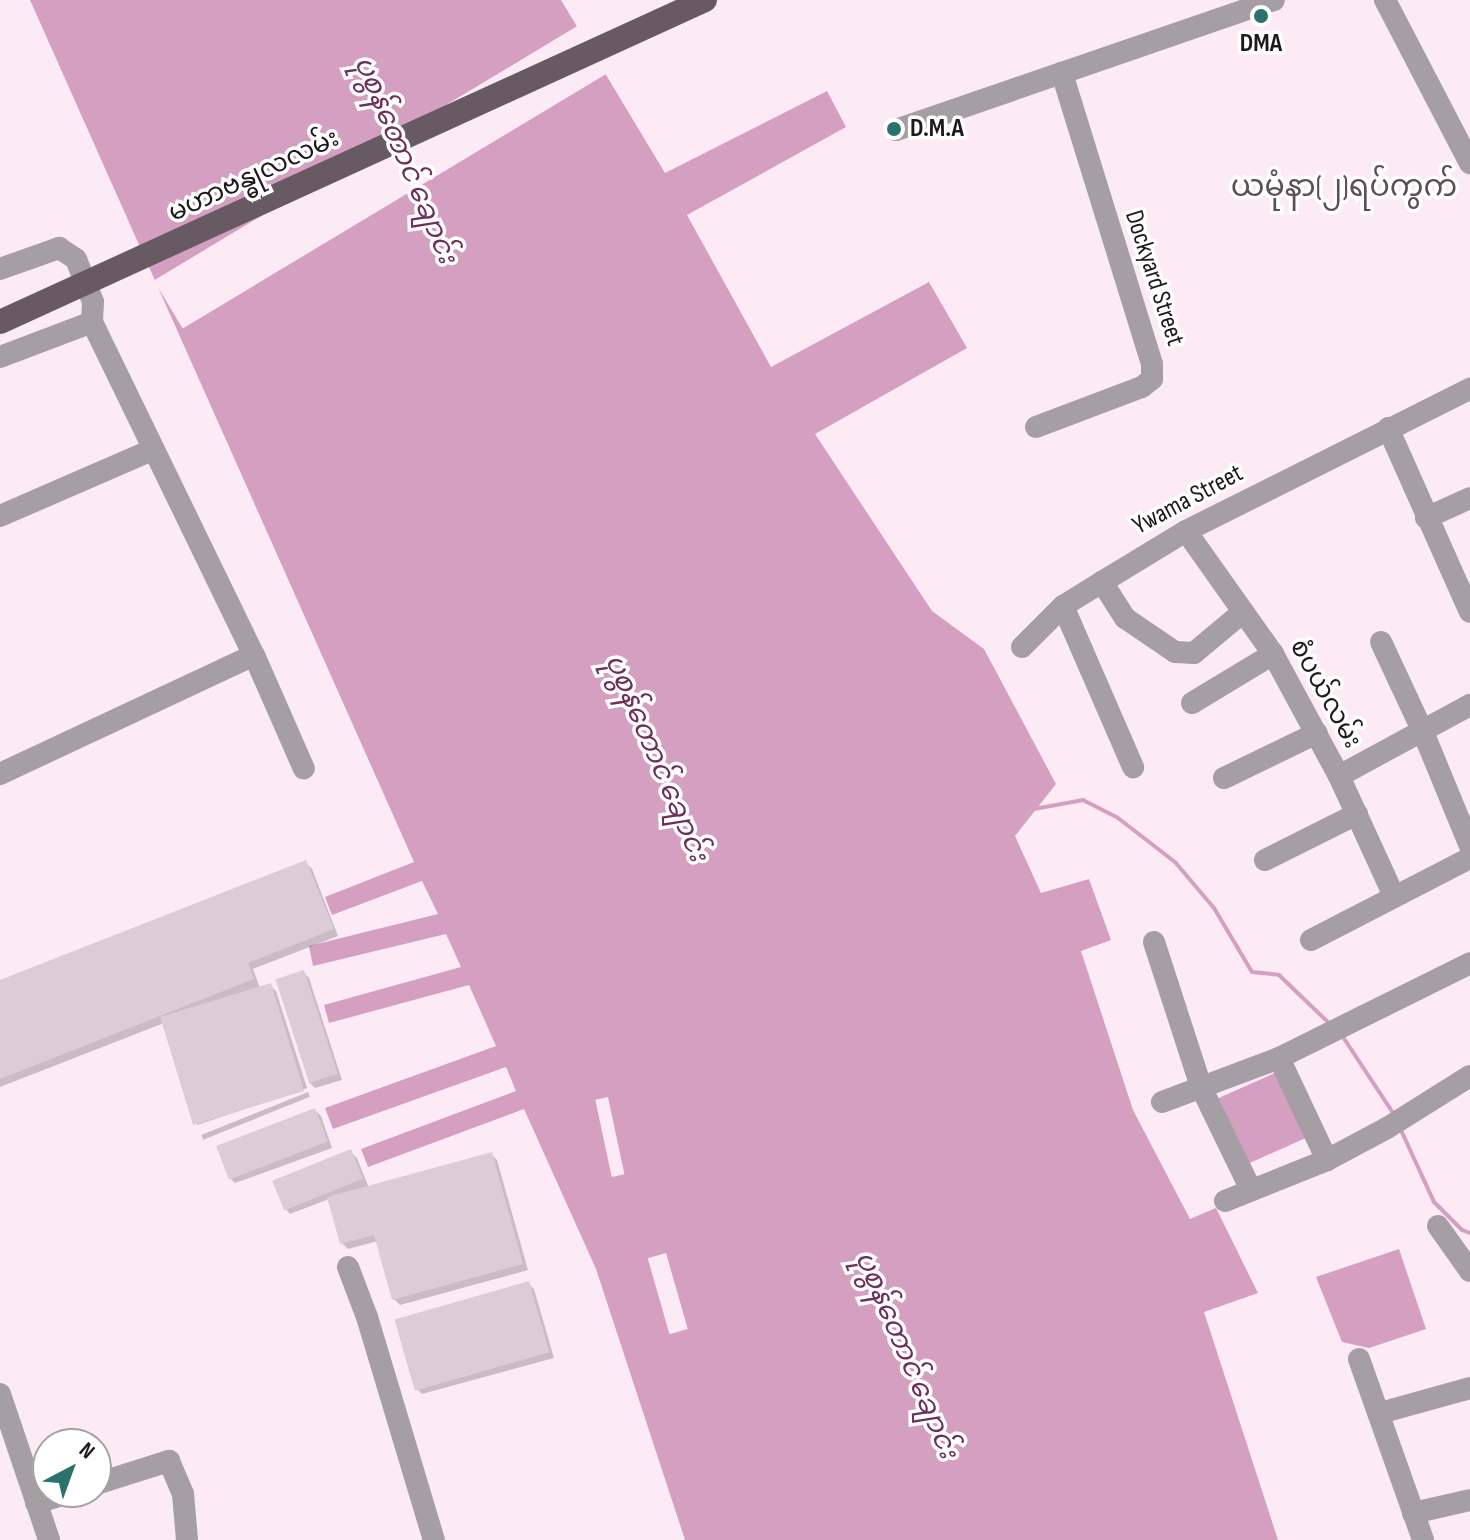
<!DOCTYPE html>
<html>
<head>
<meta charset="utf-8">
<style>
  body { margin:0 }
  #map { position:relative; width:1470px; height:1540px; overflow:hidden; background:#fcebf5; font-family:"Sofia Sans Condensed","Noto Sans Myanmar",sans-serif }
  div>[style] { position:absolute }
  .water>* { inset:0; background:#d59fc2; transform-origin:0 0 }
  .pier>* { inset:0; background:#fcebf5; transform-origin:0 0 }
  .shadow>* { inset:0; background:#0003; transform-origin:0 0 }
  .stream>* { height:4px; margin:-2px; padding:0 2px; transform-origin:2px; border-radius:2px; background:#d59fc2 }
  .building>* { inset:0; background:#ddccd7; transform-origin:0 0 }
  .minor>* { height:22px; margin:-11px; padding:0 11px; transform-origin:11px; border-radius:11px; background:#a59ea2 }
  .major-bridge>* { height:24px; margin:-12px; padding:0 12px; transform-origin:12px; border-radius:12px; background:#675a62 }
  .dots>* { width:22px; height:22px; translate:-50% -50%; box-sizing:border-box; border:4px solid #fff; border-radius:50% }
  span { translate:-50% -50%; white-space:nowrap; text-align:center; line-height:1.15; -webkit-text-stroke:7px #fff; paint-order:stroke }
  .poi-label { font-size:26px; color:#1f191c; font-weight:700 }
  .left { translate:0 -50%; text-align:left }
  .street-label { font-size:26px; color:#1f191c }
  .water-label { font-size:28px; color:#6f2f5d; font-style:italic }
  .quarter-label { font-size:30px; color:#5d4f58 }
  .north { position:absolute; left:32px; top:1428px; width:80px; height:80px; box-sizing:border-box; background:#fff; border:2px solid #a5a3a4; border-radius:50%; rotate:41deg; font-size:22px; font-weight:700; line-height:32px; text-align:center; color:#1f191c }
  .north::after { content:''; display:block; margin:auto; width:28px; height:36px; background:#29726e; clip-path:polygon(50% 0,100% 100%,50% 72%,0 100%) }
</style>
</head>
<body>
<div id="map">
  <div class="water">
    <i style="clip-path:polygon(30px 0,561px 0,665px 173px,827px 91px,846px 127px,687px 215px,771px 367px,929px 282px,967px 348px,815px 434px,932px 611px,984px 649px,1056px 784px,1015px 836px,1041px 893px,1089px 879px,1111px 940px,1081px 951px,1133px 1110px,1190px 1219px,1216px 1208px,1258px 1293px,1204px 1312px,1278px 1540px,685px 1540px,596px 1269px,524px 1109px,368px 1167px,361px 1149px,516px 1091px,506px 1067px,333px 1129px,325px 1108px,496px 1046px,469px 985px,329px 1023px,324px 1005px,461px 967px,446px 934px,313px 966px,309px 946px,438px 914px,422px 881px,332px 915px,325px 897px,414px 862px)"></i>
    <i style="left:1277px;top:1072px;width:72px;height:68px;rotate:66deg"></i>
    <i style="clip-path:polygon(1399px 1249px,1426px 1329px,1369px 1348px,1342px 1342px,1316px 1277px)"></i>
  </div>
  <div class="pier">
    <i style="left:579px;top:25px;width:56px;height:496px;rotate:59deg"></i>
    <i style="left:608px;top:1097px;width:79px;height:13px;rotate:78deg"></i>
    <i style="left:666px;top:1253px;width:79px;height:19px;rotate:74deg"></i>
  </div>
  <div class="shadow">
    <i style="clip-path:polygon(305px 862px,312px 869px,338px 936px,253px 969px,260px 988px,270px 985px,276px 991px,307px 1088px,197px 1125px,164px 1023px,0 1087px,0 982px)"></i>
    <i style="clip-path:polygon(303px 972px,309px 978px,342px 1080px,315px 1088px,309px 1082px)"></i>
    <i style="left:308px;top:1092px;width:5px;height:115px;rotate:68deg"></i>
    <i style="clip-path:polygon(315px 1110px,321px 1116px,332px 1148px,235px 1183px,229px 1177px)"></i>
    <i style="clip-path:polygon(351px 1152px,357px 1158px,369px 1188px,491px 1154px,497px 1160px,528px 1270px,400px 1305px,394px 1299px,378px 1241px,348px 1249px,342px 1243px,329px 1199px,290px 1214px,284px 1207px)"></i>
    <i style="clip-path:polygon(528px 1283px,534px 1289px,554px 1358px,422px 1394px,416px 1388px)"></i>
  </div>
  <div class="stream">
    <i style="left:1034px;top:809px;width:50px;rotate:-10.4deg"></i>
    <i style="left:1083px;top:800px;width:39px;rotate:27deg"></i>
    <i style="left:1118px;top:818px;width:72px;rotate:37.7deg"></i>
    <i style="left:1175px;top:862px;width:60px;rotate:49.7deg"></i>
    <i style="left:1214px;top:908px;width:74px;rotate:59.3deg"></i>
    <i style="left:1252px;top:972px;width:27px;rotate:6deg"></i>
    <i style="left:1279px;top:975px;width:72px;rotate:43.9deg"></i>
    <i style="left:1343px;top:1037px;width:95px;rotate:56.6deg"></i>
    <i style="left:1400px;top:1128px;width:81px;rotate:65.3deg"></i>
    <i style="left:1434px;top:1202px;width:40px;rotate:45deg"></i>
    <i style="left:1462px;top:1230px;width:9px;rotate:21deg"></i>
  </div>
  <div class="building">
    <i style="clip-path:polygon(306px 860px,334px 929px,248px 963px,254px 979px,0 1079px,0 980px)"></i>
    <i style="left:304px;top:970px;width:109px;height:30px;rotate:72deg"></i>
    <i style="left:271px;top:983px;width:113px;height:116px;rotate:73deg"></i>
    <i style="left:315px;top:1108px;width:36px;height:106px;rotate:69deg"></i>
    <i style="left:351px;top:1149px;width:32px;height:85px;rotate:68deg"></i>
    <i style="clip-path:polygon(492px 1152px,523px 1264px,392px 1300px,374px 1235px,340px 1244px,327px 1197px)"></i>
    <i style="left:529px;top:1281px;width:74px;height:140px;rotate:74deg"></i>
  </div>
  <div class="minor">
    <i style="left:1385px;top:0;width:184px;rotate:62.5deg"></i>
    <i style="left:896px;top:130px;width:176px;rotate:-19deg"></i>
    <i style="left:0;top:269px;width:63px;rotate:-19.6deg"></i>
    <i style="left:59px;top:248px;width:20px;rotate:33deg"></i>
    <i style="left:76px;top:259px;width:46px;rotate:68.4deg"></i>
    <i style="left:93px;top:302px;width:20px;rotate:93deg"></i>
    <i style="left:92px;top:322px;width:370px;rotate:64.1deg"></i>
    <i style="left:254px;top:655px;width:124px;rotate:66.3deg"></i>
    <i style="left:0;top:357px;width:98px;rotate:-20.8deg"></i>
    <i style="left:1036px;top:427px;width:113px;rotate:-20.7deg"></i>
    <i style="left:1142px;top:387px;width:13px;rotate:-39deg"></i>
    <i style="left:1152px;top:379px;width:15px;rotate:-90deg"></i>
    <i style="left:1152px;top:364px;width:305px;rotate:-107.2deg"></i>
    <i style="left:1062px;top:73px;width:224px;rotate:-19deg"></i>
    <i style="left:1388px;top:428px;width:201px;rotate:66deg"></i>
    <i style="left:0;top:516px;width:166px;rotate:-23.5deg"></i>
    <i style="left:1426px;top:518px;width:48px;rotate:-24.4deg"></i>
    <i style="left:1186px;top:531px;width:151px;rotate:54.7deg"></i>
    <i style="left:1273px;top:654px;width:139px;rotate:61.6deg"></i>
    <i style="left:1339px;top:776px;width:132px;rotate:65.4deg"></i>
    <i style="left:1063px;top:606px;width:176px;rotate:66.5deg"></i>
    <i style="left:1243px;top:612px;width:64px;rotate:140.1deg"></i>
    <i style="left:1194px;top:653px;width:19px;rotate:-177deg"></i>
    <i style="left:1175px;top:652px;width:60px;rotate:-145.8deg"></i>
    <i style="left:1125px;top:618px;width:43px;rotate:-122.6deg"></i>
    <i style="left:1102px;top:582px;width:98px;rotate:-31.3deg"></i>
    <i style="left:1186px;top:531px;width:318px;rotate:-26.6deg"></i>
    <i style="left:1381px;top:642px;width:99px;rotate:65deg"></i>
    <i style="left:1423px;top:732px;width:123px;rotate:67.6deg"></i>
    <i style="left:1022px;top:647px;width:58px;rotate:-45deg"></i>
    <i style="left:1063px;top:606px;width:46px;rotate:-31.6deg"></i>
    <i style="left:1192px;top:703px;width:95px;rotate:-31.2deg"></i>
    <i style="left:0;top:774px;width:280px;rotate:-25.1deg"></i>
    <i style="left:1339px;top:776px;width:149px;rotate:-28.5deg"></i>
    <i style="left:1224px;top:778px;width:103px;rotate:-25.8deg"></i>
    <i style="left:1265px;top:860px;width:103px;rotate:-26.6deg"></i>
    <i style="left:1311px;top:940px;width:179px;rotate:-27.3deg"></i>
    <i style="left:1154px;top:942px;width:152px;rotate:72deg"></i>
    <i style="left:1201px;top:1087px;width:114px;rotate:64.1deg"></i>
    <i style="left:1279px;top:1058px;width:113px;rotate:64.8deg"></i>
    <i style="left:1162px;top:1102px;width:125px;rotate:-20.6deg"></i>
    <i style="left:1279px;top:1058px;width:213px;rotate:-26.4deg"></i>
    <i style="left:1225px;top:1201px;width:110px;rotate:-21.9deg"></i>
    <i style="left:1327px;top:1160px;width:68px;rotate:-28.1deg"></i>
    <i style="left:1387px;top:1128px;width:98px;rotate:-32.1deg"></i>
    <i style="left:1438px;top:1226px;width:55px;rotate:54.6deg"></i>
    <i style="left:348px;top:1267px;width:53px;rotate:69.2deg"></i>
    <i style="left:367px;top:1317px;width:233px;rotate:73.3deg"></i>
    <i style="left:1359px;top:1359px;width:192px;rotate:70.5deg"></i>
    <i style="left:0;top:1394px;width:154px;rotate:71.4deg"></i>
    <i style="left:1380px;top:1413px;width:93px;rotate:-15.5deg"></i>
    <i style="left:96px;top:1484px;width:77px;rotate:-17.5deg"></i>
    <i style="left:169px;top:1461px;width:36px;rotate:67deg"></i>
    <i style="left:183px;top:1494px;width:46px;rotate:85deg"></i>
    <i style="left:36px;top:1503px;width:37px;rotate:-17deg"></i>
    <i style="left:1413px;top:1513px;width:58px;rotate:-12.8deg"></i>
  </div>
  <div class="major-bridge">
    <i style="left:0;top:322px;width:775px;rotate:-24.55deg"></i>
  </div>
  <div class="dots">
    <i style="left:1261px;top:16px;background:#29726e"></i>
    <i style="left:894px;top:129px;background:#29726e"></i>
  </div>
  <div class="poi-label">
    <span style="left:1261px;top:44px">DMA</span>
    <span class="left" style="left:910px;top:129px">D.M.A</span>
  </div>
  <div class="street-label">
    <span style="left:254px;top:176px;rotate:-25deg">မဟာဗန္ဓုလလမ်း</span>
    <span style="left:1154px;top:278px;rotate:72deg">Dockyard Street</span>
    <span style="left:1188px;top:500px;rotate:-28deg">Ywama Street</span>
    <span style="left:1325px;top:694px;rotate:61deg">စံပယ်လမ်း</span>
  </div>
  <div class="water-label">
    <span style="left:405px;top:160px;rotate:67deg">ပုစွန်တောင် ချောင်း</span>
    <span style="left:656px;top:758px;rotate:67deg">ပုစွန်တောင် ချောင်း</span>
    <span style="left:906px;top:1355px;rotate:67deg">ပုစွန်တောင် ချောင်း</span>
  </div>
  <div class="quarter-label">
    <span style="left:1344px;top:187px">ယမုံနာ(၂)ရပ်ကွက်</span>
  </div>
  <div class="north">N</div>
</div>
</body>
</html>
